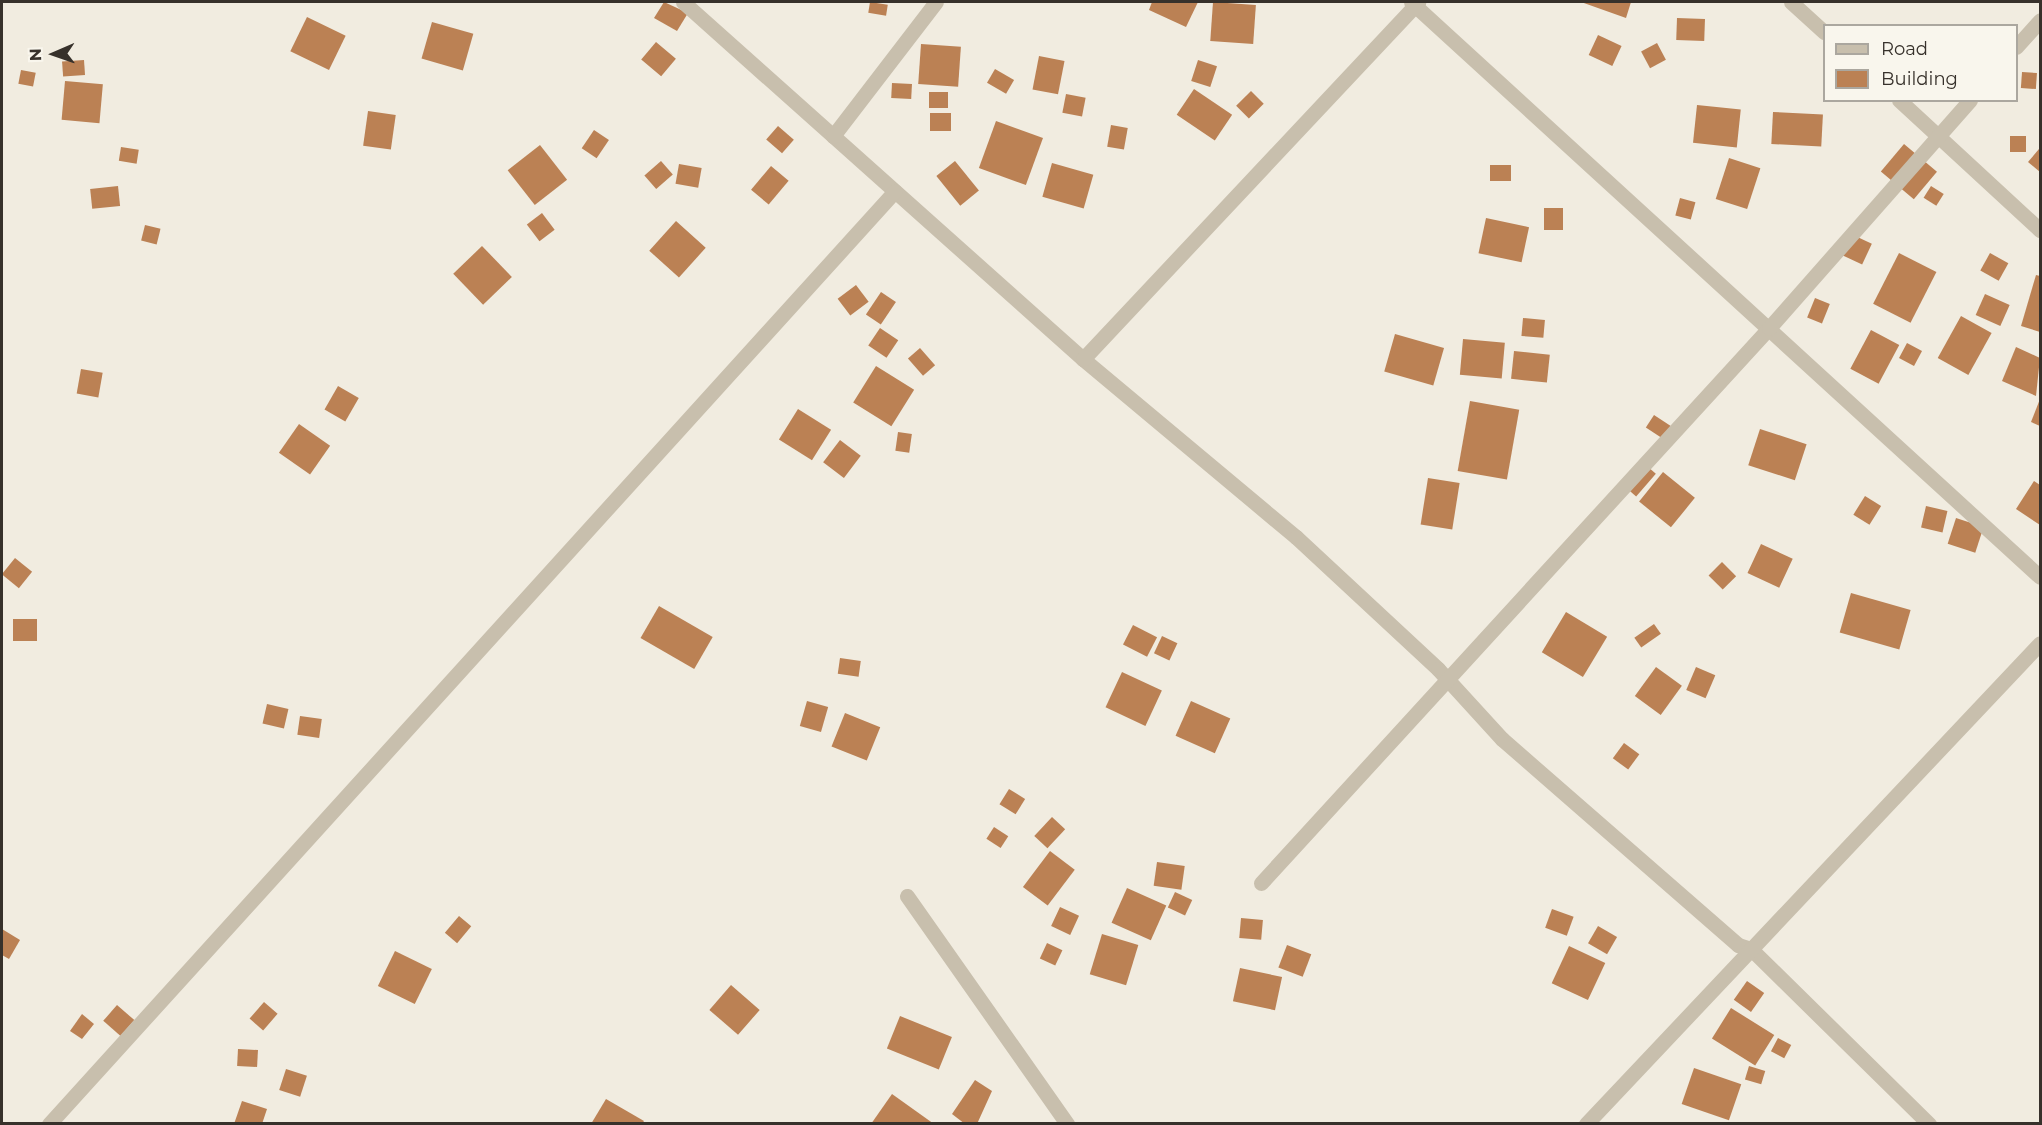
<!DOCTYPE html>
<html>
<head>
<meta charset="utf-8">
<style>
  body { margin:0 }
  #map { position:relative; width:2042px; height:1125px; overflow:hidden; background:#f1ece0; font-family:Montserrat,sans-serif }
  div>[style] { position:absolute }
  .building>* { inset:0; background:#bb8154; transform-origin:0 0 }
  .street>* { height:15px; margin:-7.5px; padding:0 7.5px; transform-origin:7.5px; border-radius:7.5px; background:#c8bfad }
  span { translate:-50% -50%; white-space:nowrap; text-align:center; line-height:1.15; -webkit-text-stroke:5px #f9f6ed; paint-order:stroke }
  .frame { position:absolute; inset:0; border:3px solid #37312b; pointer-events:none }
  .legend { position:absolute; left:1823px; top:24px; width:195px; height:78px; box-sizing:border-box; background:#f9f6ed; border:2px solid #aba79f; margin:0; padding:8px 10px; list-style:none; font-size:18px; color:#37312b }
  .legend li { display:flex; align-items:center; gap:12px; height:30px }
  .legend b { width:30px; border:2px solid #aba79f }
  .north { position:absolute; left:24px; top:24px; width:60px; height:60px; -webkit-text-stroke:4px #f9f6ed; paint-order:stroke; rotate:268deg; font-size:16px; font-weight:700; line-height:24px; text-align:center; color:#37312b }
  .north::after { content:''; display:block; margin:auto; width:21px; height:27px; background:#37312b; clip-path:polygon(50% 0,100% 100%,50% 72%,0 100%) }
</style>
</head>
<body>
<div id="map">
  <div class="building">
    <i style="clip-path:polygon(664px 2px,688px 13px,677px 31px,654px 18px)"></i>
    <i style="left:870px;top:2px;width:18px;height:11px;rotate:9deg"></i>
    <i style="clip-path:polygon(1152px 2px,1198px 2px,1186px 27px,1149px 10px)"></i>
    <i style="left:1213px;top:2px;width:43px;height:39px;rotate:4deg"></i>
    <i style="clip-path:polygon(1581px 2px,1631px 2px,1626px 18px)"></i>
    <i style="left:307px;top:17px;width:43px;height:38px;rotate:26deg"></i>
    <i style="left:1677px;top:18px;width:28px;height:22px;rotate:2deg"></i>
    <i style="left:432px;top:22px;width:43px;height:38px;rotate:16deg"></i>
    <i style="left:1598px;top:35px;width:26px;height:22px;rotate:25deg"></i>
    <i style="left:656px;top:42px;width:26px;height:23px;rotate:40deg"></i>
    <i style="left:1657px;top:43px;width:19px;height:18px;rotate:62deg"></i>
    <i style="left:921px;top:44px;width:40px;height:40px;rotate:4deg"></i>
    <i style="left:1039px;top:56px;width:26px;height:34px;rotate:11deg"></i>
    <i style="left:84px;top:60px;width:15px;height:22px;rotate:86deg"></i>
    <i style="left:1198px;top:60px;width:20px;height:22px;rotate:18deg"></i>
    <i style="left:995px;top:69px;width:22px;height:16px;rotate:30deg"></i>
    <i style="left:21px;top:70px;width:15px;height:14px;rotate:11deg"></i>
    <i style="left:2022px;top:72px;width:15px;height:16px;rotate:4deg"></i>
    <i style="left:65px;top:81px;width:38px;height:39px;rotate:5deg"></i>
    <i style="left:892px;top:83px;width:20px;height:15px;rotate:3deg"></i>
    <i style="left:1194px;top:89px;width:46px;height:31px;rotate:34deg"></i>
    <i style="left:1251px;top:91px;width:18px;height:21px;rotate:45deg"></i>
    <i style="left:948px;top:92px;width:16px;height:19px;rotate:90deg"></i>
    <i style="left:1066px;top:94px;width:20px;height:19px;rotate:11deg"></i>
    <i style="left:1697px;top:105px;width:44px;height:38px;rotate:6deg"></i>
    <i style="left:368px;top:111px;width:28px;height:35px;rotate:8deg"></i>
    <i style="left:1773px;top:112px;width:50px;height:32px;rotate:3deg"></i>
    <i style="left:930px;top:113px;width:21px;height:18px"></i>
    <i style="left:996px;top:121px;width:50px;height:50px;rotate:20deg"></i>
    <i style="left:1111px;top:125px;width:17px;height:22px;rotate:10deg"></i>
    <i style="left:778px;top:126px;width:21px;height:18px;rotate:41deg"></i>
    <i style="left:594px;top:130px;width:18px;height:22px;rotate:34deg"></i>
    <i style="left:2010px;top:136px;width:16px;height:16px"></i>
    <i style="left:1904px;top:144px;width:43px;height:36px;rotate:40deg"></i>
    <i style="left:540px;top:145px;width:44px;height:41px;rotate:52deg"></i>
    <i style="left:121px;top:147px;width:18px;height:14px;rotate:9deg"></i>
    <i style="clip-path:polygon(2039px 149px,2040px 150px,2040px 172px,2028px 162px)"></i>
    <i style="left:1729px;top:158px;width:33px;height:43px;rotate:18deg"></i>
    <i style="left:661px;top:161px;width:18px;height:22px;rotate:49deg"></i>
    <i style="left:955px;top:161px;width:38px;height:24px;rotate:51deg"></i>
    <i style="left:1052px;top:163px;width:43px;height:35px;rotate:16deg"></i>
    <i style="left:679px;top:164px;width:23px;height:20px;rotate:10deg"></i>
    <i style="left:1511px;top:165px;width:16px;height:21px;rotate:90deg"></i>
    <i style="left:771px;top:166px;width:23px;height:31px;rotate:40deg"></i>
    <i style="left:118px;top:186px;width:20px;height:28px;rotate:84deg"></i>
    <i style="left:1931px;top:186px;width:15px;height:14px;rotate:32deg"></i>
    <i style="left:1680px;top:198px;width:16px;height:18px;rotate:15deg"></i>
    <i style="left:1544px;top:208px;width:19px;height:22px"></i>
    <i style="left:542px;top:213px;width:21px;height:19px;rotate:53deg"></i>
    <i style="left:1486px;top:218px;width:44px;height:36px;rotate:12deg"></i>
    <i style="left:676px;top:221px;width:40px;height:40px;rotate:42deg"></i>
    <i style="left:145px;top:225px;width:16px;height:16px;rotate:14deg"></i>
    <i style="left:1851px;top:234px;width:23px;height:23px;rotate:25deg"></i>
    <i style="left:482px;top:246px;width:43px;height:40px;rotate:46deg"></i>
    <i style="left:1899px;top:253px;width:42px;height:57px;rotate:27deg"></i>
    <i style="left:1990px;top:253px;width:21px;height:20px;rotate:29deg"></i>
    <i style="clip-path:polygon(2036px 275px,2040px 276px,2040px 332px,2021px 326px)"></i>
    <i style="left:856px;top:285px;width:21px;height:23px;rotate:53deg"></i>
    <i style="left:881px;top:292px;width:18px;height:27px;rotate:34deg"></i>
    <i style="left:1985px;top:294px;width:27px;height:23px;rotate:24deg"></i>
    <i style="left:1815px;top:298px;width:16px;height:21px;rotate:22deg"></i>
    <i style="left:1961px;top:316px;width:35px;height:48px;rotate:29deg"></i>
    <i style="left:1523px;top:318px;width:22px;height:18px;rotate:5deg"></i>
    <i style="left:880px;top:328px;width:22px;height:21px;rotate:34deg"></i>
    <i style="left:1871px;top:330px;width:32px;height:44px;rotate:28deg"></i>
    <i style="left:1395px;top:334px;width:51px;height:39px;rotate:16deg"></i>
    <i style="left:1463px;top:339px;width:42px;height:36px;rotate:5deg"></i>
    <i style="left:1907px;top:343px;width:17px;height:17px;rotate:28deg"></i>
    <i style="clip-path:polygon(2016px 347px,2040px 358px,2036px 396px,2002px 381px)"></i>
    <i style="left:920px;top:348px;width:23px;height:16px;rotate:49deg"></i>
    <i style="left:1514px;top:351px;width:36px;height:28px;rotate:6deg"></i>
    <i style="left:876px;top:366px;width:45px;height:43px;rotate:32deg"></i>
    <i style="left:81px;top:369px;width:22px;height:25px;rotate:10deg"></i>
    <i style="left:338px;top:386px;width:24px;height:27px;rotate:30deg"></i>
    <i style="clip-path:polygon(2040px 399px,2040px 426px,2031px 422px)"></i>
    <i style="left:1470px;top:401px;width:50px;height:71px;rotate:10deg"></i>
    <i style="left:798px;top:409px;width:39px;height:36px;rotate:32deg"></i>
    <i style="left:1654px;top:415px;width:20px;height:15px;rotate:33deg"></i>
    <i style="left:299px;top:424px;width:38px;height:35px;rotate:35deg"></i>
    <i style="left:1760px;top:429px;width:49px;height:38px;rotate:18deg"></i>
    <i style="left:898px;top:432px;width:14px;height:19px;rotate:8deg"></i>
    <i style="left:840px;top:440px;width:26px;height:28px;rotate:37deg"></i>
    <i style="left:1640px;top:460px;width:21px;height:30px;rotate:41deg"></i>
    <i style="left:1663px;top:472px;width:41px;height:38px;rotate:39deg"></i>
    <i style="left:1428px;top:478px;width:32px;height:47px;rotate:9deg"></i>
    <i style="clip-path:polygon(2034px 481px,2040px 485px,2040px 525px,2016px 509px)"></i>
    <i style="left:1865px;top:496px;width:19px;height:22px;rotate:32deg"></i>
    <i style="left:1926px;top:506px;width:22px;height:22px;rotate:13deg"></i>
    <i style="left:1956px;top:518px;width:29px;height:27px;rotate:18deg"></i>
    <i style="left:1761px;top:544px;width:35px;height:32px;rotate:25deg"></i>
    <i style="left:15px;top:558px;width:22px;height:21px;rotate:39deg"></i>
    <i style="left:1722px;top:562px;width:20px;height:19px;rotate:45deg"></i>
    <i style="left:1851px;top:593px;width:62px;height:41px;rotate:16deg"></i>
    <i style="left:659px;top:606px;width:62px;height:37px;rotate:30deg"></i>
    <i style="left:1566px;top:612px;width:48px;height:47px;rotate:31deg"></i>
    <i style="left:13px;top:619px;width:24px;height:22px"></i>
    <i style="left:1654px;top:624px;width:12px;height:24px;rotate:55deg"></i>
    <i style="left:1133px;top:625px;width:27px;height:22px;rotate:27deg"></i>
    <i style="left:1162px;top:636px;width:17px;height:19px;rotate:25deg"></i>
    <i style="left:840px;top:658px;width:21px;height:16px;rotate:8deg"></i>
    <i style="left:1656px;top:667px;width:32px;height:36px;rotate:36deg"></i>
    <i style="left:1696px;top:667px;width:21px;height:25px;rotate:23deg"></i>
    <i style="left:1122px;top:672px;width:44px;height:39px;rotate:25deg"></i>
    <i style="left:807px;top:701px;width:22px;height:26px;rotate:16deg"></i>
    <i style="left:1191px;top:701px;width:43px;height:38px;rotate:24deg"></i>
    <i style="left:267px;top:704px;width:22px;height:20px;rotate:13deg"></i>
    <i style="left:845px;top:713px;width:38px;height:36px;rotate:22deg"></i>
    <i style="left:300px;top:716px;width:22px;height:19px;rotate:8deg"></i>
    <i style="left:1624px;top:743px;width:19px;height:19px;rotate:36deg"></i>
    <i style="left:1009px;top:789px;width:19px;height:18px;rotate:32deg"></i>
    <i style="left:1052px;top:817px;width:18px;height:26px;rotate:43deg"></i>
    <i style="left:994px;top:827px;width:17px;height:14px;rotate:33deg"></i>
    <i style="left:1050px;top:851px;width:31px;height:45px;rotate:37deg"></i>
    <i style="left:1157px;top:862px;width:28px;height:24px;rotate:8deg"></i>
    <i style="left:1127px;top:888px;width:43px;height:38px;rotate:24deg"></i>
    <i style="left:1175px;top:892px;width:19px;height:17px;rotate:25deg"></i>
    <i style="left:1060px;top:907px;width:21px;height:21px;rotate:25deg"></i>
    <i style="left:1552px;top:909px;width:23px;height:20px;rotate:20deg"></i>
    <i style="left:459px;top:916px;width:16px;height:22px;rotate:40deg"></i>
    <i style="left:1241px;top:918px;width:22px;height:20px;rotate:5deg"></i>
    <i style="left:1598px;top:926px;width:22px;height:20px;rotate:30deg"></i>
    <i style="clip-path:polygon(2px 929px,20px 940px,9px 959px,2px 955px)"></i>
    <i style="left:1102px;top:934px;width:38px;height:42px;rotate:17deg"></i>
    <i style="left:1047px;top:943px;width:17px;height:17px;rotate:25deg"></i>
    <i style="left:1287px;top:945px;width:26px;height:24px;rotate:21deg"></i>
    <i style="left:1569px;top:946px;width:40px;height:41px;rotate:25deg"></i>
    <i style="left:395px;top:951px;width:41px;height:39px;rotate:26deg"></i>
    <i style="left:1240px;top:968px;width:43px;height:34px;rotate:12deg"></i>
    <i style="left:1747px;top:981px;width:21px;height:23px;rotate:35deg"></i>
    <i style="left:731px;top:985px;width:38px;height:33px;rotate:41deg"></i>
    <i style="left:264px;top:1002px;width:18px;height:22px;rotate:41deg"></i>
    <i style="left:117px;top:1005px;width:23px;height:21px;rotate:41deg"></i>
    <i style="left:1731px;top:1008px;width:51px;height:36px;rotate:32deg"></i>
    <i style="clip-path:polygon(82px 1014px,94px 1024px,82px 1039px,70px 1031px)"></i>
    <i style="left:900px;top:1016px;width:56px;height:35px;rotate:22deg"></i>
    <i style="left:1778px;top:1038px;width:15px;height:15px;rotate:28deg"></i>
    <i style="left:238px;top:1049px;width:20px;height:17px;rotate:3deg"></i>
    <i style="left:1749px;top:1066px;width:17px;height:14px;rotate:17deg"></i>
    <i style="left:1694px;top:1068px;width:50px;height:38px;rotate:19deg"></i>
    <i style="left:286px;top:1069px;width:22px;height:22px;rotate:18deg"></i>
    <i style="clip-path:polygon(975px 1080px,992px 1091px,977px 1124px,965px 1124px,952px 1114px)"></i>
    <i style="clip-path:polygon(892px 1094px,934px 1124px,871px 1124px)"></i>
    <i style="clip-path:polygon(606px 1099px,644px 1121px,642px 1124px,591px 1124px)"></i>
    <i style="clip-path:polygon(242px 1101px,267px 1109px,262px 1124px,234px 1124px)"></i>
  </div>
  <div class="street">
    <i style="left:683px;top:2px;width:536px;rotate:41.75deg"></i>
    <i style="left:1083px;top:359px;width:278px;rotate:39.9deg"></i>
    <i style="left:1296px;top:537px;width:194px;rotate:42.9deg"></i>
    <i style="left:1438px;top:669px;width:95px;rotate:47.6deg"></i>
    <i style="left:1502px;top:739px;width:313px;rotate:41.1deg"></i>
    <i style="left:1738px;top:945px;width:14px;rotate:17deg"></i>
    <i style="left:1751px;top:949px;width:250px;rotate:44.5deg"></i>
    <i style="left:1411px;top:2px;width:852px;rotate:42.43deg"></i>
    <i style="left:1791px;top:2px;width:45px;rotate:42.3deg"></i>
    <i style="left:2016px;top:47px;width:36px;rotate:-48deg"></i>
    <i style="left:1899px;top:100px;width:192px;rotate:42.7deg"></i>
    <i style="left:833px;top:136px;width:169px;rotate:-52.5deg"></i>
    <i style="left:1083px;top:359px;width:490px;rotate:-46.8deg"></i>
    <i style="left:1261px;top:883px;width:752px;rotate:-47.53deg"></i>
    <i style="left:1769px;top:328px;width:304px;rotate:-48.6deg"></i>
    <i style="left:907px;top:896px;width:279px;rotate:54.9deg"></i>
    <i style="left:49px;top:1124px;width:1259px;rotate:-47.8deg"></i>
    <i style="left:1586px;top:1124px;width:661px;rotate:-46.65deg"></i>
  </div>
  <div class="frame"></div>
  <ul class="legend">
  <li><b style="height:8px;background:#c8bfad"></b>Road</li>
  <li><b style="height:16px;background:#bb8154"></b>Building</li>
  </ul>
  <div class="north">N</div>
</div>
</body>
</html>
